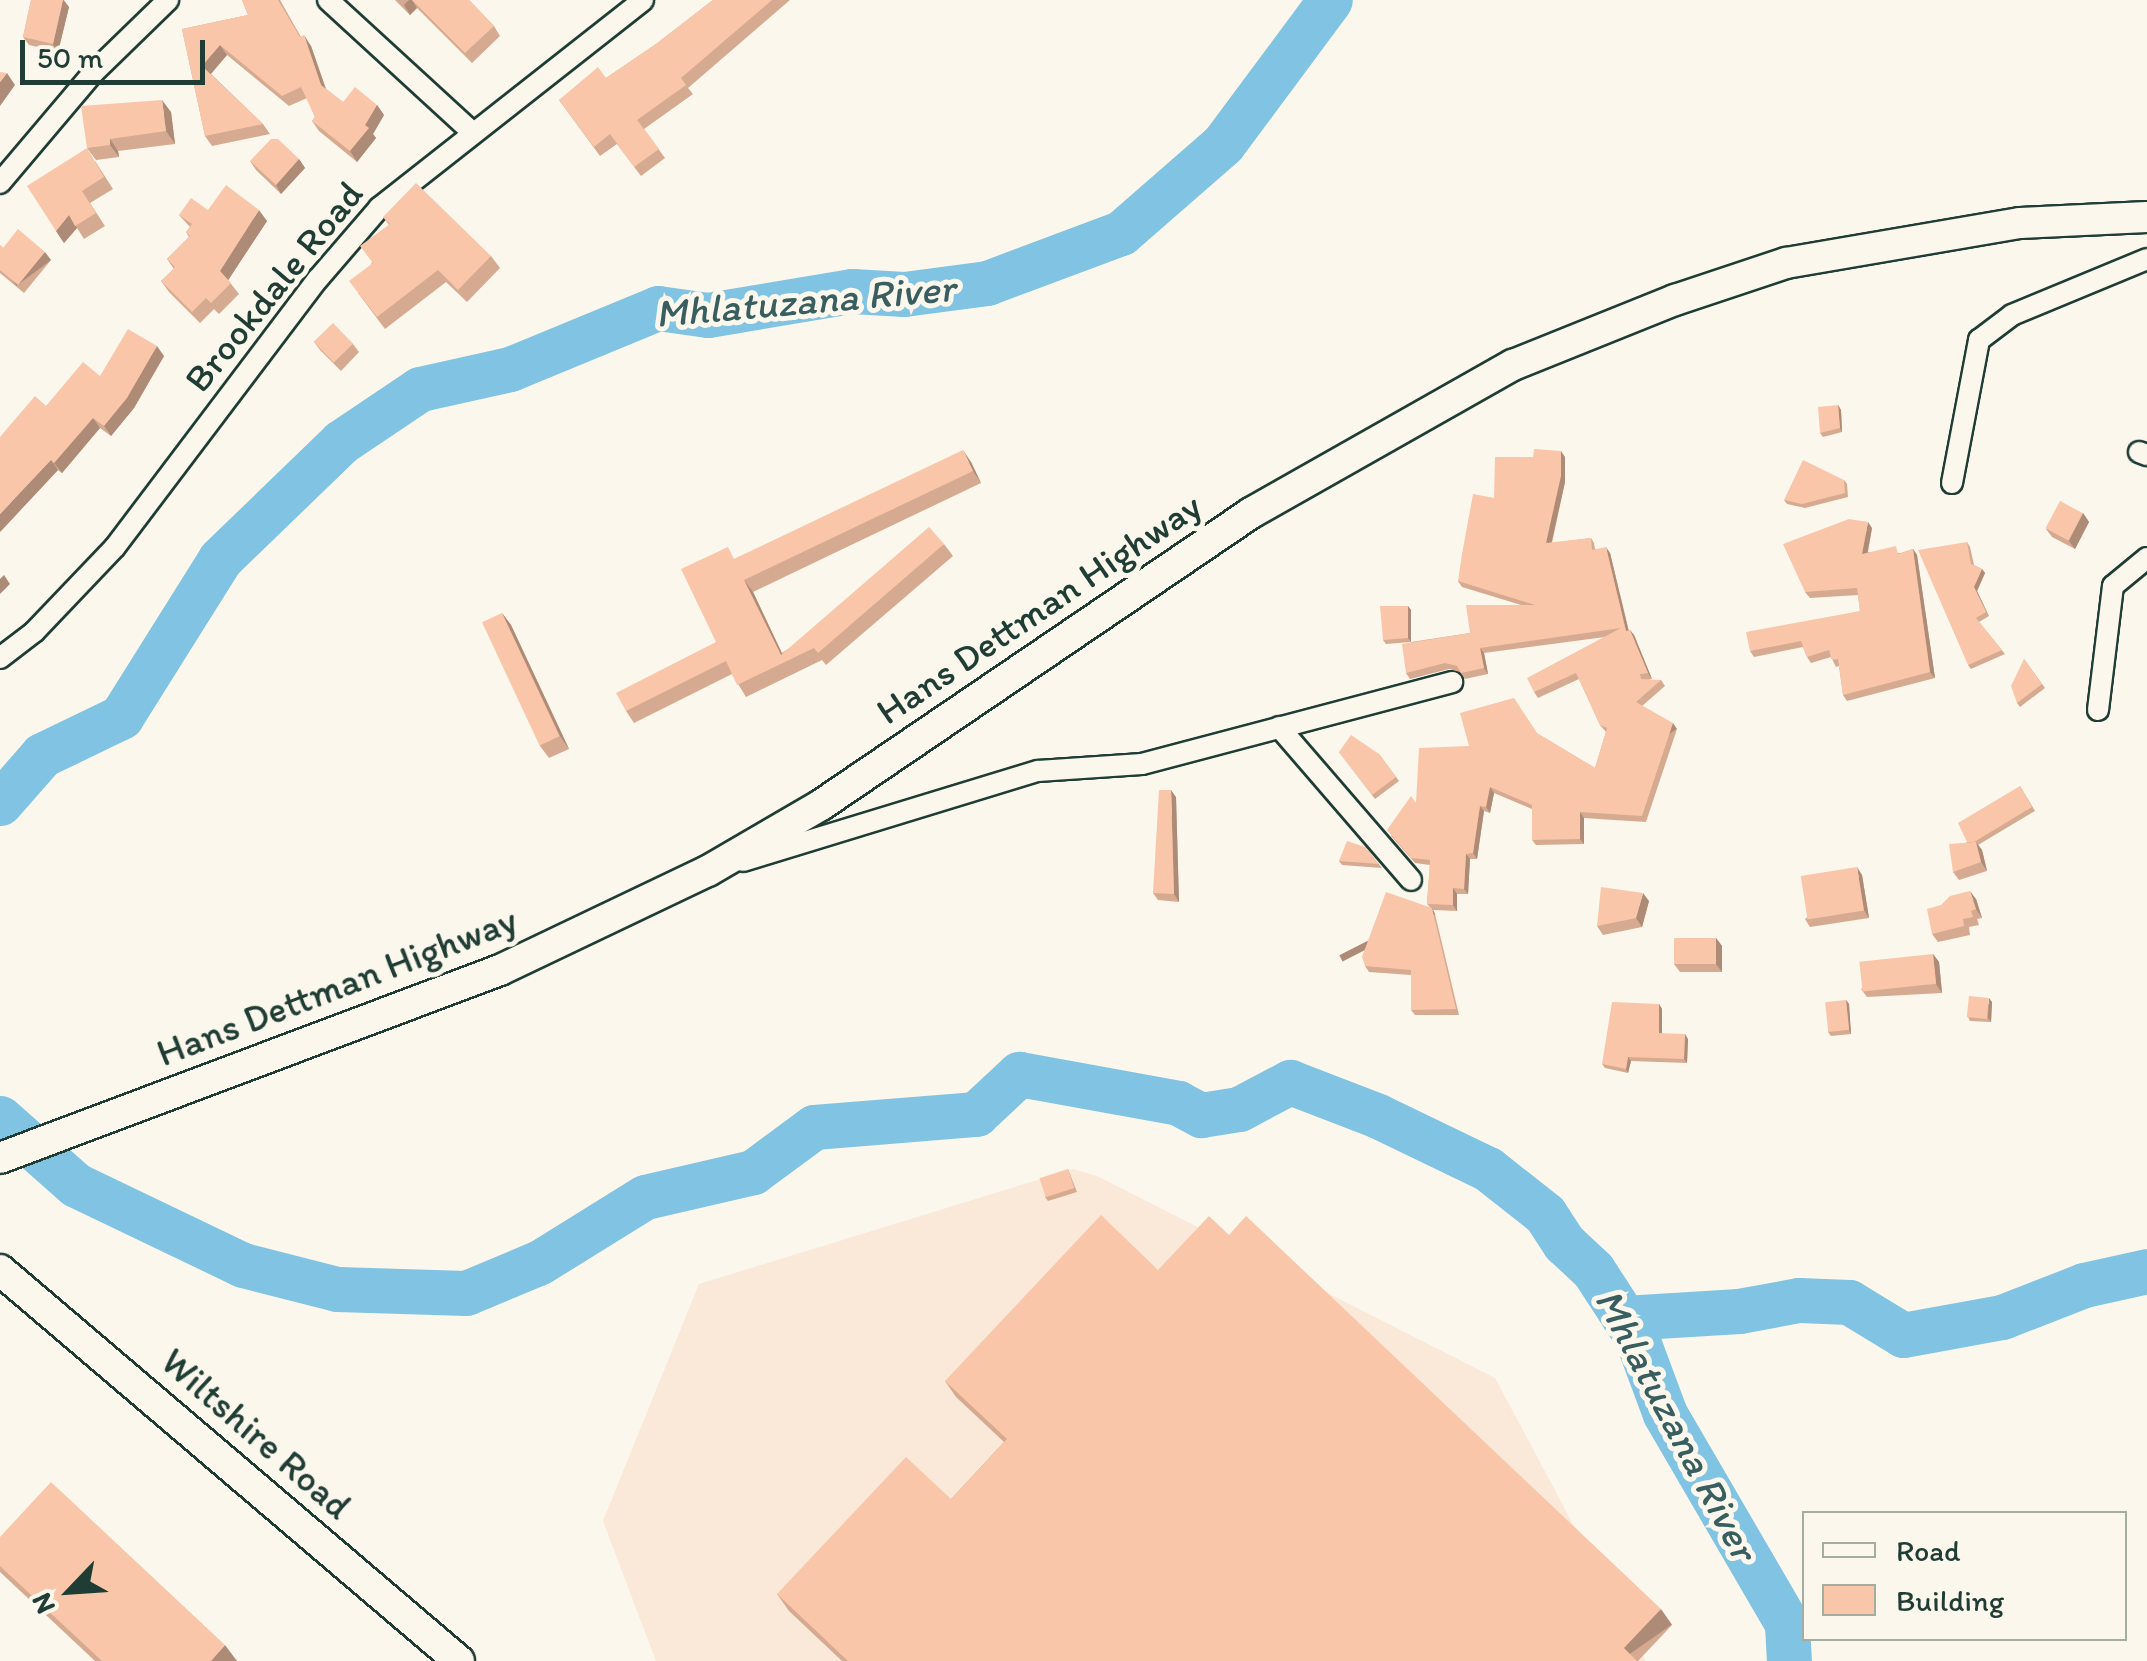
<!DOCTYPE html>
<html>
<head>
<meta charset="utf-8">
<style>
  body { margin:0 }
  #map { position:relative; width:2147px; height:1661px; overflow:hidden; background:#fbf7ec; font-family:Itim,sans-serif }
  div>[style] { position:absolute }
  .built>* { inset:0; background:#fae8d8 }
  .river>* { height:45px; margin:-22.5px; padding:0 22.5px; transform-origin:22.5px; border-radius:22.5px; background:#81c3e2 }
  .roads { filter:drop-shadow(2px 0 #1f3d34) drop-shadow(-2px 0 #1f3d34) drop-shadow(0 2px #1f3d34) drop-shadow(0 -2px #1f3d34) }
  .street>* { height:20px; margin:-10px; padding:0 10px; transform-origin:10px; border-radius:10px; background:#fbf7ec }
  .secondary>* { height:30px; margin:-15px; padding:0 15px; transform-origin:15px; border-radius:15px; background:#fbf7ec }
  .wall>* { inset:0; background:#d6aa91 }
  .shaded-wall>* { inset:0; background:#ae8b76; transform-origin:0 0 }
  .building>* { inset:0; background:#f9c6a9; transform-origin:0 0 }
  span { translate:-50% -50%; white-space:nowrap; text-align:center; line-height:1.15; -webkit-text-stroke:10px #fbf7ec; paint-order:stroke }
  .street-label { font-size:38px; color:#1f3d34 }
  .water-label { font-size:40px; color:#385e60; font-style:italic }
  .legend { position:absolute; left:1802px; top:1511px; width:325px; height:130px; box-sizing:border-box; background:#fbf7ec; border:2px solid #a3ada2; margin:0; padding:12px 18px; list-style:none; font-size:30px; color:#1f3d34 }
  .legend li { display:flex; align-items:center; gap:20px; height:50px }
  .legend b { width:50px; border:2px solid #a3ada2 }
  .north { position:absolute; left:20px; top:1541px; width:100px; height:100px; -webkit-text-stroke:8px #fbf7ec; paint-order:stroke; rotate:245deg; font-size:28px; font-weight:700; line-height:40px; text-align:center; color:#1f3d34 }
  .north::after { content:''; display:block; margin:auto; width:35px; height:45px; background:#1f3d34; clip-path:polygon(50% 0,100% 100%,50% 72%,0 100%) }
  .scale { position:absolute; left:20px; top:40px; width:185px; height:45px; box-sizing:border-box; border:5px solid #1f3d34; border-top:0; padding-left:12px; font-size:30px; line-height:35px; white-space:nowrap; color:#1f3d34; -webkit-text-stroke:8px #fbf7ec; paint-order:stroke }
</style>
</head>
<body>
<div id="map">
  <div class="built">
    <i style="clip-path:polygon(1073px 1169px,1097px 1176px,1495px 1378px,1646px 1661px,656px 1661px,603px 1521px,699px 1284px)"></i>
  </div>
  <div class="river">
    <i style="left:0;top:803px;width:64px;rotate:-48.8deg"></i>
    <i style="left:42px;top:755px;width:88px;rotate:-25.7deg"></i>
    <i style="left:121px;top:717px;width:186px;rotate:-57.9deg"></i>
    <i style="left:220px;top:559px;width:168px;rotate:-44deg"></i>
    <i style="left:341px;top:442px;width:95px;rotate:-33.9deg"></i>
    <i style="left:420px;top:389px;width:92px;rotate:-12.5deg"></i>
    <i style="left:510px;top:369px;width:160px;rotate:-22.4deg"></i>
    <i style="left:658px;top:308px;width:50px;rotate:8deg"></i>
    <i style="left:708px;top:315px;width:146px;rotate:-9.5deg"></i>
    <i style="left:852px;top:291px;width:52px;rotate:3.3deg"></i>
    <i style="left:904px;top:294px;width:84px;rotate:-7.5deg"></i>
    <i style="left:987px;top:283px;width:143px;rotate:-20.5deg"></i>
    <i style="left:1121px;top:233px;width:135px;rotate:-41.1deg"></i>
    <i style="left:1223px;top:144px;width:179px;rotate:-53.4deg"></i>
    <i style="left:0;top:1118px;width:101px;rotate:41.4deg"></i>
    <i style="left:76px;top:1185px;width:185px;rotate:25.6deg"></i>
    <i style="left:243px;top:1265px;width:97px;rotate:14.3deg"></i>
    <i style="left:337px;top:1289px;width:129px;rotate:1.8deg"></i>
    <i style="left:466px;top:1293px;width:80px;rotate:-22.7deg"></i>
    <i style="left:540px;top:1262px;width:123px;rotate:-31.8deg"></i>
    <i style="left:645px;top:1197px;width:111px;rotate:-13deg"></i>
    <i style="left:753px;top:1172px;width:76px;rotate:-36.4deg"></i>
    <i style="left:814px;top:1127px;width:163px;rotate:-4.6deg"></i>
    <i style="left:976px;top:1114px;width:59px;rotate:-42.9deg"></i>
    <i style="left:1019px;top:1074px;width:162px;rotate:10.3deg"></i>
    <i style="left:1178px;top:1103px;width:26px;rotate:28deg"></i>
    <i style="left:1201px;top:1115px;width:38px;rotate:-9deg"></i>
    <i style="left:1239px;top:1109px;width:58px;rotate:-27.9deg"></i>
    <i style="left:1290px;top:1082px;width:94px;rotate:21.1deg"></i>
    <i style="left:1378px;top:1116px;width:122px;rotate:25.7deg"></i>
    <i style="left:1488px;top:1169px;width:73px;rotate:38.3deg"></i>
    <i style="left:1545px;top:1214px;width:35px;rotate:57deg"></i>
    <i style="left:1564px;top:1243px;width:40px;rotate:43deg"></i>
    <i style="left:1593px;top:1270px;width:79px;rotate:56.9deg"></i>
    <i style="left:1636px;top:1336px;width:83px;rotate:69.6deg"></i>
    <i style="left:1665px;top:1414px;width:243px;rotate:59.8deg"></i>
    <i style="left:1787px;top:1624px;width:37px;rotate:87deg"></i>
    <i style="left:1624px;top:1318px;width:115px;rotate:-3.5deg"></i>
    <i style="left:1739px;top:1311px;width:61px;rotate:-10.4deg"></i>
    <i style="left:1799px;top:1300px;width:50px;rotate:2.3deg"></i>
    <i style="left:1849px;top:1302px;width:63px;rotate:31.4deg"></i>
    <i style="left:1903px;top:1335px;width:101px;rotate:-10.3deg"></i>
    <i style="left:2002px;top:1317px;width:88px;rotate:-21.3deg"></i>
    <i style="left:2084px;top:1285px;width:65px;rotate:-12.5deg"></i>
  </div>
  <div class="roads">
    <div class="street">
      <i style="left:328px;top:0;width:194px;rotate:42.5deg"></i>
      <i style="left:0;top:183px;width:144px;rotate:-49.8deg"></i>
      <i style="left:93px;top:73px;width:105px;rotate:-44.2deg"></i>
      <i style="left:2139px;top:452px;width:9px;rotate:21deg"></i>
      <i style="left:1952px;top:483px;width:146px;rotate:-79.3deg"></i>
      <i style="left:1979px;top:340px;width:41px;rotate:-37.1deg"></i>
      <i style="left:2012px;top:315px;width:146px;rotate:-22.5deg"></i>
      <i style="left:0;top:658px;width:43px;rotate:-37.4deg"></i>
      <i style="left:34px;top:632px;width:117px;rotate:-46.4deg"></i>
      <i style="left:115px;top:547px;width:336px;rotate:-52.9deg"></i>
      <i style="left:318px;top:279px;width:94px;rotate:-49.3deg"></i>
      <i style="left:379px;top:208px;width:336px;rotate:-38.2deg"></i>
      <i style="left:2098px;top:710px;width:125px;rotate:-83.1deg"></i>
      <i style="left:2113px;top:586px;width:44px;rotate:-39.5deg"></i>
      <i style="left:1279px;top:727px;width:202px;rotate:49.2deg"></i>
      <i style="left:743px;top:861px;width:308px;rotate:-17deg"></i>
      <i style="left:1038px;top:771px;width:104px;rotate:-3.9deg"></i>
      <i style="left:1142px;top:764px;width:321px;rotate:-14.8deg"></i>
    </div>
    <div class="secondary">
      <i style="left:0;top:1158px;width:534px;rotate:-20.61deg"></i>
      <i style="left:500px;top:970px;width:230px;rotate:-25.5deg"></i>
      <i style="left:708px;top:871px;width:131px;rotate:-30.3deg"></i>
      <i style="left:821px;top:805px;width:520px;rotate:-34.18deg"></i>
      <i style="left:1251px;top:513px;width:301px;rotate:-29.5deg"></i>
      <i style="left:1513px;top:365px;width:175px;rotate:-21.9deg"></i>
      <i style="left:1675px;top:300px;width:117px;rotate:-18.4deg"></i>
      <i style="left:1786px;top:263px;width:237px;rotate:-9.7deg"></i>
      <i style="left:2020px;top:223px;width:127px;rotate:-2.7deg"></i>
      <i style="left:0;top:1270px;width:603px;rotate:40.43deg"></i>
    </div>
  </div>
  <div class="wall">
    <i style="clip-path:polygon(31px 0,64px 0,69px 7px,58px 52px,29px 45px,23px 37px)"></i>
    <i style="clip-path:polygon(242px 0,280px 0,301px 37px,311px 46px,326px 89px,343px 102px,377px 105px,384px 115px,373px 134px,376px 138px,357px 162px,319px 131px,312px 121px,315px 117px,307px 98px,289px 106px,227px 55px,211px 74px,263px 124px,270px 134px,212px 146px,205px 136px,182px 29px,248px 15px)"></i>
    <i style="clip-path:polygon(395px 0,469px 0,494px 26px,500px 36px,472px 63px,417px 8px,410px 15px)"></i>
    <i style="clip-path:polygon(713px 0,790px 0,688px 88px,693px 94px,644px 129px,665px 158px,641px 176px,617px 144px,600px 156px,559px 100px,606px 78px,656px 44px)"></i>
    <i style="clip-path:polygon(171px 112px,175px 144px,118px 151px,119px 157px,96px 160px,87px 148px)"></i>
    <i style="clip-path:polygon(299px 159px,305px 168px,281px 194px,256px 170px,250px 161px)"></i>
    <i style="clip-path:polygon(95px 161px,113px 189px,90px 203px,105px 226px,84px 239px,77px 228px,64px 243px,56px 231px)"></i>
    <i style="clip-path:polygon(208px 210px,267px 221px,228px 280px,239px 294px,219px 314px,214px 309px,200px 323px,169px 292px,161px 281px,174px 269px,167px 259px,189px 237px,186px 232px,190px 227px,179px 215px)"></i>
    <i style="clip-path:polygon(383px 217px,491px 256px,500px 268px,467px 302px,446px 282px,385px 329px,358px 293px,389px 225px)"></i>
    <i style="clip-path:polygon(0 245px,3px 248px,51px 260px,24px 293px,0 273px)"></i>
    <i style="clip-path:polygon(314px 342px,353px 344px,359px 352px,341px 371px,320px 350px)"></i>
    <i style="clip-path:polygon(164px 356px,134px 408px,111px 436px,100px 428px,62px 473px,58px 470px,0 532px,46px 406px,100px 376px)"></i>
    <i style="clip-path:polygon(1838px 405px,1841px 410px,1842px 432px,1823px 437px,1820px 433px)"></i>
    <i style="clip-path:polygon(1533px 457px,1565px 457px,1565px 482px,1552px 543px,1591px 538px,1594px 543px,1595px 549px,1610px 553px,1629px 631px,1630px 630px,1634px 635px,1652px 679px,1647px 680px,1661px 680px,1665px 686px,1642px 706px,1677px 729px,1646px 822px,1584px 818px,1584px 844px,1536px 845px,1532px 840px,1532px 809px,1494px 793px,1490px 813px,1484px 811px,1477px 859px,1470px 859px,1468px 894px,1457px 894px,1457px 911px,1433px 910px,1435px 914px,1459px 1015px,1415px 1015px,1411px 1010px,1411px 975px,1369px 972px,1365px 966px,1430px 907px,1427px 904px,1430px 865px,1415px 863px,1391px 836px,1416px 803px,1469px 746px,1538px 734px,1595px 768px,1606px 732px,1600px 725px,1579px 679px,1538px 698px,1534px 692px,1605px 637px,1484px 653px,1488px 674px,1465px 679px,1460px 672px,1449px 669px,1410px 679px,1406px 673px,1411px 642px,1386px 644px,1383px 640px,1408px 606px,1411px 610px,1411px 642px,1470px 633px,1521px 605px,1462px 587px,1458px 581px,1494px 498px)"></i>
    <i style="clip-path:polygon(971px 462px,981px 483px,753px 592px,782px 653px,944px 544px,953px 556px,826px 665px,822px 660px,746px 697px,732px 674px,634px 723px,626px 711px,716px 642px,736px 558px)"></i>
    <i style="clip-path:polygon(1844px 480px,1847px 484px,1848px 497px,1805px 508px,1787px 504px,1784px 500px)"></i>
    <i style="clip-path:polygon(2083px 513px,2089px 522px,2075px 549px,2052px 537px,2046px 529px)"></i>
    <i style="clip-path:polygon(1872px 528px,1868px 552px,1901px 553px,1913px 549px,1917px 555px,1935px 678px,1847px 701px,1843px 695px,1839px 666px,1836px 667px,1831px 657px,1811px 663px,1807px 657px,1803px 647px,1754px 657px,1750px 651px,1860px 611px,1858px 595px,1810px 598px,1805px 592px)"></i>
    <i style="clip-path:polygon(1967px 542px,1970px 547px,1974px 565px,1982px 569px,1985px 573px,1977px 591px,1989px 616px,1979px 622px,2005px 654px,1971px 669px,1968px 665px)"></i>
    <i style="clip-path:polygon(502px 613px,511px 625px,569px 749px,549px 758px,540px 746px)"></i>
    <i style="clip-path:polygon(2024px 659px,2045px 688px,2020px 707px,2017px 703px)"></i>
    <i style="clip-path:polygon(1339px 752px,1379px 754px,1399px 781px,1375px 799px)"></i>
    <i style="clip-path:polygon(2020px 786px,2035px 811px,1978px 845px,1982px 850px,1987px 871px,1959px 880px,1953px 872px,1967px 842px)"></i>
    <i style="clip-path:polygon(1176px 797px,1179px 902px,1158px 900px,1153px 893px)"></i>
    <i style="clip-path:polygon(1365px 847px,1382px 868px,1342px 865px,1339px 861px)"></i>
    <i style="clip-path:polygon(1862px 875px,1869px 918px,1810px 927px,1805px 919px)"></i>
    <i style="clip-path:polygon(1976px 899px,1982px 918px,1977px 919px,1979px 925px,1969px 927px,1970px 935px,1938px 942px,1932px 934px)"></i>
    <i style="clip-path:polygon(1649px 901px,1642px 927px,1603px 935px,1597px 926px)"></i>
    <i style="clip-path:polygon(1716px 938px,1722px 946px,1722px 972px,1680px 972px,1674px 964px)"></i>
    <i style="clip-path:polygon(1933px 954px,1939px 962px,1942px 993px,1867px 997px,1861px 989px)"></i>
    <i style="clip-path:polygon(1846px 1000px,1849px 1004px,1851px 1034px,1831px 1036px,1828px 1032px)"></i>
    <i style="clip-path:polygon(1992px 1002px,1991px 1022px,1970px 1021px,1968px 1017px)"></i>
    <i style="clip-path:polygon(1659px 1004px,1662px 1009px,1662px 1034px,1688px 1039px,1687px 1063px,1631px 1061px,1628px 1073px,1605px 1068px,1602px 1064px)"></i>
    <i style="clip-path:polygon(1068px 1169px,1077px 1192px,1048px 1201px,1045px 1197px)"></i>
    <i style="clip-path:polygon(1229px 1235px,1672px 1625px,1638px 1661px,842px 1661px,789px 1611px,777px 1594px,951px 1499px,1004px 1442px,956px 1397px,945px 1381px)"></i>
    <i style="clip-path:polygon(0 1537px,237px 1661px,95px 1661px,0 1572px)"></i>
  </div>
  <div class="shaded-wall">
    <i style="clip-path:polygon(63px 0,69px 7px,58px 52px,53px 44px)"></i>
    <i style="clip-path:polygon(409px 0,412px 0,417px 8px,410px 15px,404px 5px)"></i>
    <i style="clip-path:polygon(304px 35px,311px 46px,328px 95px,321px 85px)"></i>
    <i style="clip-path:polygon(220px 45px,227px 55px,209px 76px,202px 66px)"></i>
    <i style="clip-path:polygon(7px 73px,15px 85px,0 106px,0 82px)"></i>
    <i style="clip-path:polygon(162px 100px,171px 112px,175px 144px,166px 131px)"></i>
    <i style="clip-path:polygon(377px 105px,384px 115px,373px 134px,376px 138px,357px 162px,350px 151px)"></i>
    <i style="clip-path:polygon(110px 139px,118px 151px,119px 157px,110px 145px)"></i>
    <i style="clip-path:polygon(299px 159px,305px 168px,281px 194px,276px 185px)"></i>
    <i style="clip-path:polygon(259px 210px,267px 221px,227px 282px,220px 271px)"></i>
    <i style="clip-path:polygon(69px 215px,77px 228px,64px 243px,56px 231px)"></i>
    <i style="left:45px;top:252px;width:10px;height:43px;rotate:53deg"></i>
    <i style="clip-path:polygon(157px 346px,164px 356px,134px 408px,111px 436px,104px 426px)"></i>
    <i style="clip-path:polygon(1838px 405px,1841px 410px,1842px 432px,1840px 428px)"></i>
    <i style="clip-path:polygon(93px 418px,100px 428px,62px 473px,54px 463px)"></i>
    <i style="clip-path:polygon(963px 450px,971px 462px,981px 483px,973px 471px)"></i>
    <i style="clip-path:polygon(1561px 451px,1565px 457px,1565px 482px,1550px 549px,1546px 543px)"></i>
    <i style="clip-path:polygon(51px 460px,58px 470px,0 532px,0 514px)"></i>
    <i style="clip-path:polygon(2083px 513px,2089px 522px,2075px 549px,2069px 541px)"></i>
    <i style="clip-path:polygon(1868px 522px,1872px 528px,1866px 560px,1862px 554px)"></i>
    <i style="clip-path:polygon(1606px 547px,1610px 553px,1630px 637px,1626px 631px)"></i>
    <i style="clip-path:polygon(1913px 549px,1917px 555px,1935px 678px,1930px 672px)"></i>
    <i style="clip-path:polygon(1982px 569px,1985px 573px,1977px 591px,1989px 616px,1974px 587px)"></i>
    <i style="clip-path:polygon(4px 575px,10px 584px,0 594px,0 579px)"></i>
    <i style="clip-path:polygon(744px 580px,753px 592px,786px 662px,781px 655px)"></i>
    <i style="clip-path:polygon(1408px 606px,1411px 610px,1411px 642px,1408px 638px)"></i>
    <i style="clip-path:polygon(502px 613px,511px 625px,569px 749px,560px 736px)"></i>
    <i style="clip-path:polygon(1630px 630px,1634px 635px,1652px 679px,1648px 673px)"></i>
    <i style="clip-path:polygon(1480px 648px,1484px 653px,1488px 674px,1484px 668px)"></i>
    <i style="left:1673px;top:723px;width:7px;height:98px;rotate:56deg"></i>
    <i style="clip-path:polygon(1490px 787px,1494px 793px,1490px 813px,1486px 807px)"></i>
    <i style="clip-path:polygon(1171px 790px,1176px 797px,1179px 902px,1174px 894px)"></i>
    <i style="clip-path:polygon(1480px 806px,1484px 811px,1477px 859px,1473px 853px)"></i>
    <i style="clip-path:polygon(1580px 812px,1584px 818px,1584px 844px,1580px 839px)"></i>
    <i style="clip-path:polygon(1976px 842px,1982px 850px,1987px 871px,1981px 862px)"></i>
    <i style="clip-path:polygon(1466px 854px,1470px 859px,1468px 894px,1464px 889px)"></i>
    <i style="clip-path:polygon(1857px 867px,1862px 875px,1869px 918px,1864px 910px)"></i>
    <i style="clip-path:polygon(1453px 888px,1457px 894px,1457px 911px,1453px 905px)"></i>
    <i style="clip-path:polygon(1970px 891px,1976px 899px,1982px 918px,1976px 909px)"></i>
    <i style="clip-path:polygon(1643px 893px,1649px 901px,1642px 927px,1636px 918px)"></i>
    <i style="left:1432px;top:908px;width:7px;height:104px;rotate:63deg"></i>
    <i style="clip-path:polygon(1716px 938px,1722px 946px,1722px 972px,1716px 964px)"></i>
    <i style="clip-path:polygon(1933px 954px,1939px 962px,1942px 993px,1936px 984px)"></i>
    <i style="clip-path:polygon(1989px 998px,1992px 1002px,1991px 1022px,1988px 1018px)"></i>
    <i style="clip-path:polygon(1846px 1000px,1849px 1004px,1851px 1034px,1849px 1030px)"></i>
    <i style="clip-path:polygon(1659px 1004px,1662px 1009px,1662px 1038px,1659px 1033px)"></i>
    <i style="clip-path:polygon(1685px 1034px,1688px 1039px,1687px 1063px,1684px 1059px)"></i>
    <i style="clip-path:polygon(1628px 1057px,1631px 1061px,1628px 1073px,1626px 1069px)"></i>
    <i style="left:1661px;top:1609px;width:19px;height:54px;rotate:55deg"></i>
    <i style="clip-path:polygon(225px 1645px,237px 1661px,211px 1661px)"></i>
  </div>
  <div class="building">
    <i style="clip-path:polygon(31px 0,63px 0,53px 44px,23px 37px)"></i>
    <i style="clip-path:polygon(242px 0,278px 0,300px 37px,304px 35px,321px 85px,343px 102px,355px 87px,377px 105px,365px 125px,369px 128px,350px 151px,312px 121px,315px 117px,301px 87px,282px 96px,220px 45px,202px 66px,263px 124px,205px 136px,182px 29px,248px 15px)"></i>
    <i style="clip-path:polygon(412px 0,469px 0,494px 26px,465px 53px)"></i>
    <i style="clip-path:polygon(713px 0,772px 0,681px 78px,686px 85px,637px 120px,659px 149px,634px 167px,610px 134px,594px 147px,559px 100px,598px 67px,606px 78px,656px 44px)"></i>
    <i style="clip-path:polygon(0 72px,7px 73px,0 82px)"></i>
    <i style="clip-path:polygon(162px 100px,166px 131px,110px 139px,110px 145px,87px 148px,81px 106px)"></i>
    <i style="clip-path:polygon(271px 139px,278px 139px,299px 159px,276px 185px,250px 161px)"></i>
    <i style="clip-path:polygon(87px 148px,104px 177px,82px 191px,96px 213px,75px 226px,69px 215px,56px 231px,27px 186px)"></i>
    <i style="clip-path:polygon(416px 183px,491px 256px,458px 290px,438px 270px,377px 317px,349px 281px,373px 263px,360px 246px,390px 224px,383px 217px)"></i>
    <i style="clip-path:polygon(226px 185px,259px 210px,220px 271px,231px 283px,211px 303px,206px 298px,192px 312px,161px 281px,175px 267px,167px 259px,190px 236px,186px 232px,192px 224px,179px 215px,191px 198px,208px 210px)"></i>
    <i style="clip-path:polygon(18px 229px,45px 252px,18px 285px,0 270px,0 245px,3px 248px)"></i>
    <i style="left:333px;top:323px;width:29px;height:27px;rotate:46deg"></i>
    <i style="clip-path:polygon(128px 329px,157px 346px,127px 398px,104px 426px,93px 418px,54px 463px,51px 460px,0 514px,0 437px,35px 396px,46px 406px,83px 362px,100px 376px)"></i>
    <i style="clip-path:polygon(1838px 405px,1840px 428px,1820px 433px,1818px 407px)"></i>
    <i style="clip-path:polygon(1534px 449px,1561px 451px,1561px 476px,1546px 543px,1591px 538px,1592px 550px,1606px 547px,1626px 631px,1630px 630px,1648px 673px,1640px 674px,1641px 679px,1661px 680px,1636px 702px,1673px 723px,1642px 816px,1580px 812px,1580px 839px,1532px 840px,1532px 805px,1490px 787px,1486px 807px,1480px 806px,1473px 853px,1466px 854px,1464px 889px,1453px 888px,1453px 905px,1427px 904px,1430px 860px,1411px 858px,1387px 830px,1411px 796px,1416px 803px,1419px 748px,1469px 746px,1460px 713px,1514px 698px,1537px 733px,1595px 768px,1607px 728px,1600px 725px,1576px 673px,1534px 692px,1527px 678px,1621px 628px,1480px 648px,1484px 668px,1461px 673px,1457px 666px,1445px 663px,1406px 673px,1402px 644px,1470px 633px,1466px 605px,1535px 605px,1458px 581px,1462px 554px,1473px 494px,1494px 498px,1495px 457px,1533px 457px)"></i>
    <i style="clip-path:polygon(963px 450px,973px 471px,744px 580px,781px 655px,929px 527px,944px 544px,818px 653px,814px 648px,737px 685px,726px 661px,626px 711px,616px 693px,716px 642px,681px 569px,728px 547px,734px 559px)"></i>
    <i style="clip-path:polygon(1803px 460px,1844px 480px,1845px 493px,1802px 504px,1784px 500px)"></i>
    <i style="left:2060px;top:501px;width:26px;height:31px;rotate:28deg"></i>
    <i style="clip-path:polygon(1849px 519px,1868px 522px,1862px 554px,1896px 546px,1898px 554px,1913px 549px,1930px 672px,1843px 695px,1838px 659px,1832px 660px,1829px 650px,1807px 657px,1801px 641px,1750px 651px,1746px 632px,1860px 611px,1857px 588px,1805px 592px,1783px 544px)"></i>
    <i style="clip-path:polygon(1967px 542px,1971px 564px,1982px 569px,1974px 587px,1986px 612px,1976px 618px,2002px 650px,1968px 665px,1918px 550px)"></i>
    <i style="clip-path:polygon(1380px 606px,1408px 606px,1408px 638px,1383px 640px)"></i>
    <i style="left:502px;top:613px;width:136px;height:22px;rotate:65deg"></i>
    <i style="clip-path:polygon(2024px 659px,2042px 684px,2017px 703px,2011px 686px)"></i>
    <i style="clip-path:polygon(1351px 735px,1379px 754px,1396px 777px,1372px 795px,1339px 752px)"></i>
    <i style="clip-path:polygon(2020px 786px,2032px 807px,1974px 842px,1967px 842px,1958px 823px)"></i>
    <i style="clip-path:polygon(1159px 790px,1171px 790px,1174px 894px,1153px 893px)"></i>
    <i style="clip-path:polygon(1347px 841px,1365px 847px,1379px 864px,1339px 861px)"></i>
    <i style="clip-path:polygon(1976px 842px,1981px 862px,1953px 872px,1949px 844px)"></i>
    <i style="left:1857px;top:867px;width:44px;height:57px;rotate:81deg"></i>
    <i style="clip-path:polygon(1601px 887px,1643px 893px,1636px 918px,1597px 926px)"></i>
    <i style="clip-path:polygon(1970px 891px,1976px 909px,1971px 911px,1973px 917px,1963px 919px,1964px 926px,1932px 934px,1927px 909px,1941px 905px,1950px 896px)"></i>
    <i style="clip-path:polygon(1386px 892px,1432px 908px,1456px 1009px,1411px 1010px,1411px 970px,1365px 966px,1362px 957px)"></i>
    <i style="left:1674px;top:938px;width:42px;height:26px"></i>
    <i style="left:1933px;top:954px;width:30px;height:74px;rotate:84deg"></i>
    <i style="left:1969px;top:996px;width:20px;height:21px;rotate:6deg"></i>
    <i style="left:1846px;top:1000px;width:30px;height:21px;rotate:84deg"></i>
    <i style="clip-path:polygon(1612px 1002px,1659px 1004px,1659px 1033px,1685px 1034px,1684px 1059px,1628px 1057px,1626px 1069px,1602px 1064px)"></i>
    <i style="left:1068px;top:1169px;width:20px;height:30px;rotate:72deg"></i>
    <i style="clip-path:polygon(1101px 1215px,1158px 1270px,1209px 1216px,1229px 1235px,1246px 1216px,1661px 1609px,1624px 1648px,1637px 1661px,848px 1661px,777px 1594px,906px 1457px,951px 1499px,1007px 1439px,945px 1381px)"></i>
    <i style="clip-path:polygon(51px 1482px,225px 1645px,211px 1661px,102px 1661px,0 1566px,0 1537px)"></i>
  </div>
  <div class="street-label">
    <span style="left:274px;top:287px;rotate:-51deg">Brookdale Road</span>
    <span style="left:1039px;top:609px;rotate:-34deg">Hans Dettman Highway</span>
    <span style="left:337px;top:987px;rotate:-21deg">Hans Dettman Highway</span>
    <span style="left:256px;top:1434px;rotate:41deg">Wiltshire Road</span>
  </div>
  <div class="water-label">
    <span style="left:805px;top:300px;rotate:-5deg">Mhlatuzana River</span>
    <span style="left:1677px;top:1424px;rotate:62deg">Mhlatuzana River</span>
  </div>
  <ul class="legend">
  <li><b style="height:12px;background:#fbf7ec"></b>Road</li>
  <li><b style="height:28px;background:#f9c6a9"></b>Building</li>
  </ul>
  <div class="north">N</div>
  <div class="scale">50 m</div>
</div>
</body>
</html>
